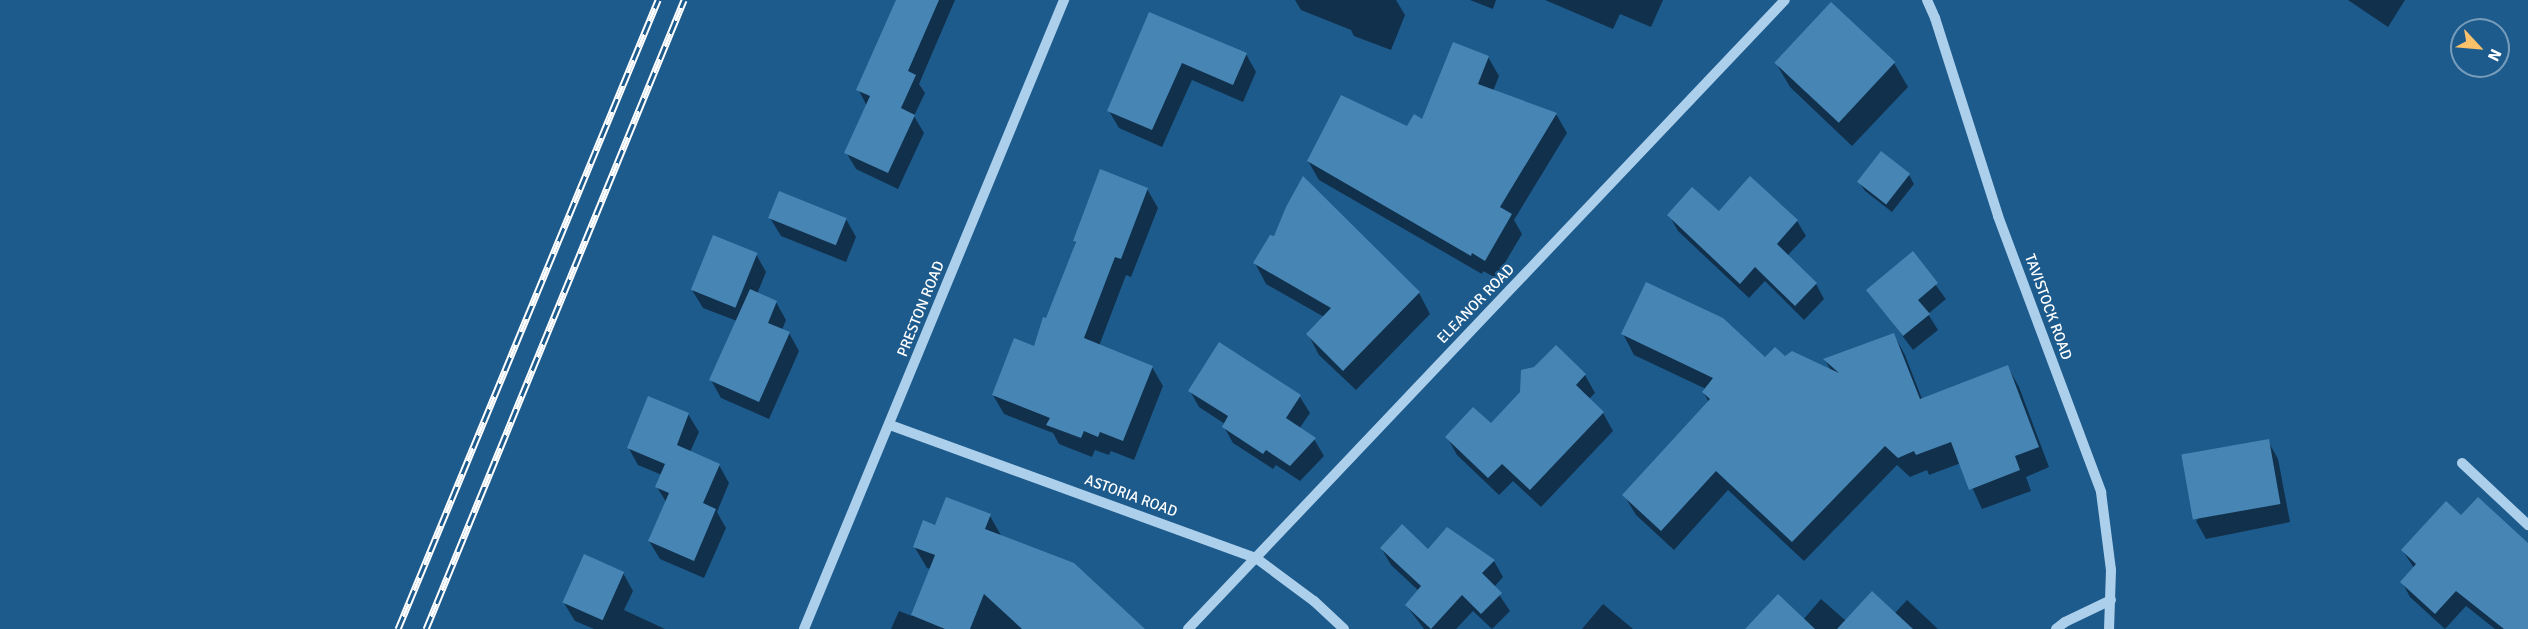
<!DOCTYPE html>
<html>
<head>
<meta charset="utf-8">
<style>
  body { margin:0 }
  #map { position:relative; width:2528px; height:629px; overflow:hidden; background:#1e5b8d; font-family:Signika,sans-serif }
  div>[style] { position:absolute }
  .shadow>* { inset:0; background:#0007 }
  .building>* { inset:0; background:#4785b4; transform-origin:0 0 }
  .minor>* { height:10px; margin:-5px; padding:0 5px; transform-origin:5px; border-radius:5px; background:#acd0ec }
  .rail>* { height:7px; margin-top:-3.5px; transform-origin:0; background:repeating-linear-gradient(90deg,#1e5b8d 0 14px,#fff 0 28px); box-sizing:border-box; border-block:2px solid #fff }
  span { translate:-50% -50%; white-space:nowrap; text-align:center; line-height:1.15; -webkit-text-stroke:4.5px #1e5b8d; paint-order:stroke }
  .street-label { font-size:15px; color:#fff }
  .north { position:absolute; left:2450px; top:18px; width:60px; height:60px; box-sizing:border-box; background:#1e5b8d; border:2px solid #789dbb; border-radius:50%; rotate:116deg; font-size:16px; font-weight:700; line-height:24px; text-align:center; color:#fff }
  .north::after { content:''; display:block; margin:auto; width:21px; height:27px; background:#fbc16b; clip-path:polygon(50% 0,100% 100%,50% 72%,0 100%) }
</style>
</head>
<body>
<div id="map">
  <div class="shadow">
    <i style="clip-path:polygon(898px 0,955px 0,919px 84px,925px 93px,914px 116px,924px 133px,898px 189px,856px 169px,846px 152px,867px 106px,858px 89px)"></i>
    <i style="clip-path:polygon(1295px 0,1396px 0,1405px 15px,1391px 50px,1354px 36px,1351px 30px,1301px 10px)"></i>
    <i style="clip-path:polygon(1470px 0,1496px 0,1493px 9px)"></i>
    <i style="clip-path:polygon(1545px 0,1663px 0,1651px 27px,1620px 14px,1613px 29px)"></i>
    <i style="clip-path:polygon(2348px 0,2405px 0,2388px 27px)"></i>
    <i style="clip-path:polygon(1150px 14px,1246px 54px,1256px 72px,1243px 102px,1192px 80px,1162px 147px,1119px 128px,1109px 111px)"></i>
    <i style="clip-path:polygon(1488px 57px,1499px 76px,1493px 91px,1556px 114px,1567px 133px,1514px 220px,1522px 234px,1496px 278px,1483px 271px,1482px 274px,1319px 180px,1308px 161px,1423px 121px)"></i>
    <i style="clip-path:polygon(1776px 63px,1894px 63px,1908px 87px,1852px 146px,1790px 87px)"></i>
    <i style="clip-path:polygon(1909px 175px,1914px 184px,1892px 212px,1865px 191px,1859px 182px)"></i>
    <i style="clip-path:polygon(1147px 189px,1158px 208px,1131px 277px,1126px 275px,1099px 346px,1152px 367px,1163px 386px,1134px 460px,1111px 451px,1109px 455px,1095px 450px,1092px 457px,1059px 444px,1053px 433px,1004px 414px,993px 395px,1035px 348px,1077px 245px,1074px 241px)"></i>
    <i style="clip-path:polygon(1719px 213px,1797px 221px,1806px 236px,1787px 256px,1816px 284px,1824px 299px,1804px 320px,1765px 281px,1749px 298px,1678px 231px,1669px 215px)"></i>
    <i style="clip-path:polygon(770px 218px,846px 219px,856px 237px,846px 262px,781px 236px)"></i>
    <i style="clip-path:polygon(1912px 253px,1946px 299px,1928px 314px,1938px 330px,1913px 350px,1868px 290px)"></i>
    <i style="clip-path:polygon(756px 254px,766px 272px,757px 294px,776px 302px,786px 320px,782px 330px,789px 333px,799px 351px,769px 419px,721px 398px,711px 380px,737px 321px,703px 308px,692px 290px)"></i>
    <i style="clip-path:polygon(1255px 263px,1419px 293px,1430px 314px,1356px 390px,1319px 355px,1308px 334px,1324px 317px,1266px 284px)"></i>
    <i style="clip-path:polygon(1623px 334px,1766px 360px,1785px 358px,1832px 372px,1825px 360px,1894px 335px,1905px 355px,1922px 399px,2008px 367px,2019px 387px,2049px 467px,2026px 477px,2031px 491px,1982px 509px,1961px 463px,1929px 475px,1927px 470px,1910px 477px,1897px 465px,1804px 561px,1728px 490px,1674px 550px,1636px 515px,1624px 495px,1709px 402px,1703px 392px,1706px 389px,1634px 355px)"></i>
    <i style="clip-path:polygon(1220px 344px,1300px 397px,1310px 413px,1299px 429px,1314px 439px,1324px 456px,1300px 481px,1276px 465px,1273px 469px,1233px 443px,1224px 427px,1225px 424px,1199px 407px,1190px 391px)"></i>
    <i style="clip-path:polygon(1585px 375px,1595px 393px,1589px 399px,1603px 413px,1613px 431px,1541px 507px,1513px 481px,1499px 495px,1457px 455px,1447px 437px,1491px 425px,1522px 392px)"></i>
    <i style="clip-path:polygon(688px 414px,699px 432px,690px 452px,719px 465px,729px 483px,717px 512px,726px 528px,704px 578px,660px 559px,649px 541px,666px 502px,657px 487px,662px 475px,638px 465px,628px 447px)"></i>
    <i style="clip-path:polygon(2268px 441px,2278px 459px,2290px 522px,2206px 539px,2196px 521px)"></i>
    <i style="clip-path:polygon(990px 516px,1002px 537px,1140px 629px,891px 629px,899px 611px,912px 616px,931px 569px,927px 568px,914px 546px,936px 527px)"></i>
    <i style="clip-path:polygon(2461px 517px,2528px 549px,2528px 629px,2495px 629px,2466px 606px,2445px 629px,2410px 597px,2402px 582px,2414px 568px,2403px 551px)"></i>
    <i style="clip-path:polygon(1381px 548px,1428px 551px,1494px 561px,1503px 577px,1494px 587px,1510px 611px,1492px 629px,1473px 611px,1456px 629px,1424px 629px,1406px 605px,1419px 591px,1391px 565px)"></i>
    <i style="clip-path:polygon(623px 573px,633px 591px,624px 610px,665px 629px,594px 629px,575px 621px,564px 603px)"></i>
    <i style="clip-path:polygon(1778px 597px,1803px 620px,1821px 599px,1846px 621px,1894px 614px,1907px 600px,1938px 629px,1745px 629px)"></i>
    <i style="clip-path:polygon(1603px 604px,1633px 629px,1582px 629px)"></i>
  </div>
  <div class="building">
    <i style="clip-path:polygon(896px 0,939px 0,908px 71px,916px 75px,901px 108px,915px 115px,888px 173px,844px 153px,870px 96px,856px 90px)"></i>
    <i style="left:1831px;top:2px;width:88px;height:83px;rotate:43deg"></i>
    <i style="clip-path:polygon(1149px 12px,1247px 53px,1233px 85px,1182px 63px,1152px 130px,1107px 111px)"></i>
    <i style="clip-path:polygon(1453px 42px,1489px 56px,1478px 84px,1557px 113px,1500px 207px,1512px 214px,1485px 261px,1472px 253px,1471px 256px,1307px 161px,1341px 95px,1407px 126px,1414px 114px,1422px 119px)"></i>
    <i style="left:1881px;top:151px;width:37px;height:39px;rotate:38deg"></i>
    <i style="clip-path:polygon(1100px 169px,1148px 188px,1121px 259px,1115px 257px,1084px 338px,1153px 366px,1123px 441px,1100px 432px,1098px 437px,1084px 431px,1081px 438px,1046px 425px,1050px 418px,992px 395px,1014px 338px,1034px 346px,1043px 317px,1046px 318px,1076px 242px,1073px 241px)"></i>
    <i style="clip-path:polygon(1303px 176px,1420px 292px,1343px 371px,1306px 334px,1331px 308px,1253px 263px,1270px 235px,1274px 236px,1286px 207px)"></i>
    <i style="clip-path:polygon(1750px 176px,1798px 220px,1777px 244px,1817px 283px,1795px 306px,1755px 267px,1740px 284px,1667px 215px,1692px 187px,1719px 211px)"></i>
    <i style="left:779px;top:191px;width:73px;height:29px;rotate:22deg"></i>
    <i style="left:713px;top:235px;width:48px;height:59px;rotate:22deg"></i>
    <i style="clip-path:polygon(1913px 251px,1938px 283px,1918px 300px,1930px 314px,1903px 336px,1866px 290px)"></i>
    <i style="clip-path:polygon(1646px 282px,1723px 318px,1765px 357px,1775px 347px,1785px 356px,1792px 351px,1839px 373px,1823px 359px,1894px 333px,1920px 399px,2008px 365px,2039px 447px,2015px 456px,2020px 470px,1969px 490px,1951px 442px,1916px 455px,1914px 451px,1898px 458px,1885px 446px,1792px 542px,1716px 471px,1661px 531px,1622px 495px,1710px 399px,1702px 392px,1713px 378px,1621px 334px)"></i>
    <i style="clip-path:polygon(750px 289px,777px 301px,768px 323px,790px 332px,759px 402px,709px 380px)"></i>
    <i style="clip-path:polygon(1219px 342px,1301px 395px,1286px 418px,1316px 438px,1290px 466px,1266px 450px,1263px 454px,1222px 427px,1228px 416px,1188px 391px)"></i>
    <i style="clip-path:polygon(1556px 345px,1586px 374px,1576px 385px,1604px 412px,1530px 490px,1502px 464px,1488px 478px,1445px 437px,1473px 407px,1491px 423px,1520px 392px,1521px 370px,1534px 367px)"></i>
    <i style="clip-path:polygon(648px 396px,689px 413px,677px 445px,720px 464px,703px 503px,716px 509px,694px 561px,648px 541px,669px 493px,655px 487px,665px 464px,627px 448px)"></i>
    <i style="left:2269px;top:439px;width:66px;height:89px;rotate:80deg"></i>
    <i style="clip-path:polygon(946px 497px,991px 514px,985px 529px,1074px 563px,1145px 629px,1022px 629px,984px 594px,970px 629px,945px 629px,911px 615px,935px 555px,913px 547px,923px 520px,935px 525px)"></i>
    <i style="clip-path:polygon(2478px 497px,2528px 543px,2528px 629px,2504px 629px,2456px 591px,2435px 614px,2400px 582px,2416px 564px,2401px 550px,2446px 501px,2461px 515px)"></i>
    <i style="clip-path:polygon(1402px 524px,1428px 549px,1447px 527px,1495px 560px,1482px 573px,1502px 593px,1481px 614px,1462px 595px,1431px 629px,1405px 605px,1421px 586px,1380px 548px)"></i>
    <i style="left:584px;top:554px;width:44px;height:53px;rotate:24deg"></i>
    <i style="clip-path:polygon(1872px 591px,1913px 629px,1837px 629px)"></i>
    <i style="clip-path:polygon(1778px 594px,1815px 629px,1745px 629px)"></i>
  </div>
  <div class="minor">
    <i style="left:1927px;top:0;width:20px;rotate:66deg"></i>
    <i style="left:1935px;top:18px;width:208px;rotate:72.3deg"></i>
    <i style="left:1998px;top:216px;width:295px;rotate:69.5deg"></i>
    <i style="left:2101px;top:492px;width:79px;rotate:82.7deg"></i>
    <i style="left:2111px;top:570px;width:59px;rotate:91.9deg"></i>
    <i style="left:890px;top:425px;width:389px;rotate:20deg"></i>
    <i style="left:1256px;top:558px;width:72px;rotate:36.6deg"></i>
    <i style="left:1314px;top:601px;width:41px;rotate:43deg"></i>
    <i style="left:2462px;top:463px;width:91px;rotate:43.2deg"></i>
    <i style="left:804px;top:629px;width:681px;rotate:-67.54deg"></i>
    <i style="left:1188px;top:629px;width:867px;rotate:-46.5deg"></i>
    <i style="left:2056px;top:629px;width:11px;rotate:-38deg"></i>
    <i style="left:2065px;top:622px;width:51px;rotate:-25.6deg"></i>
  </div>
  <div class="rail">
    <i style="left:398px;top:629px;width:681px;rotate:-67.54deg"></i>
    <i style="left:426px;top:629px;width:680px;rotate:-67.7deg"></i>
  </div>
  <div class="street-label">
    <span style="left:1476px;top:304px;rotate:-46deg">ELEANOR ROAD</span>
    <span style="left:2048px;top:307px;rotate:70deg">TAVISTOCK ROAD</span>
    <span style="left:921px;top:309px;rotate:-68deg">PRESTON ROAD</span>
    <span style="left:1131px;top:496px;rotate:20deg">ASTORIA ROAD</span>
  </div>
  <div class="north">N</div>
</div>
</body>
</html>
